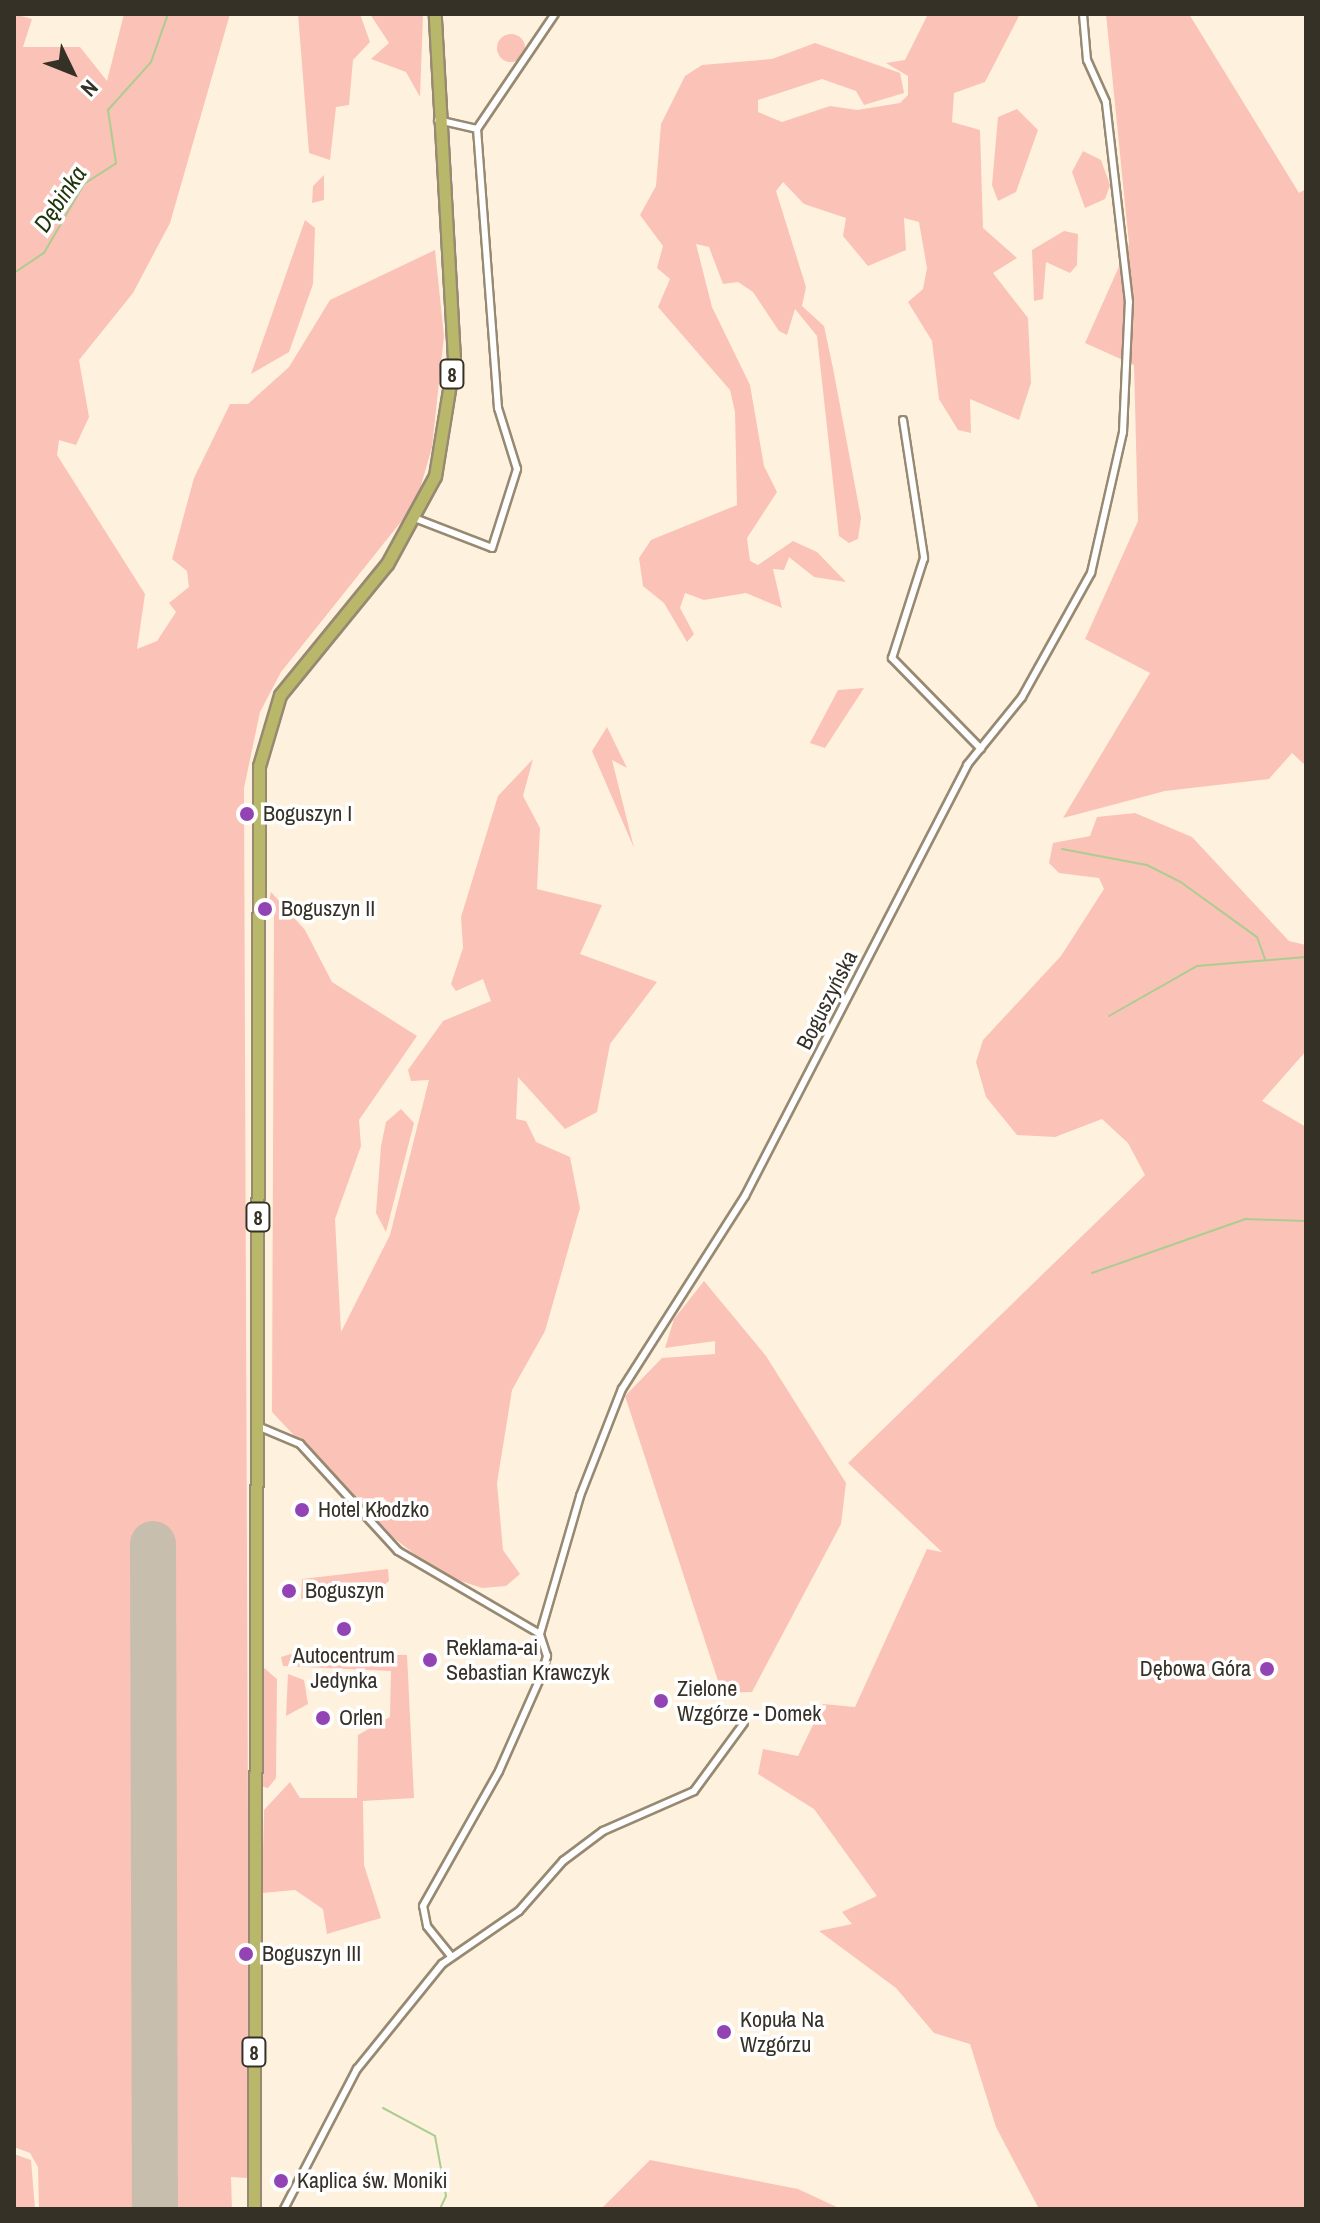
<!DOCTYPE html>
<html>
<head>
<meta charset="utf-8">
<style>
  body { margin:0 }
  #map { position:relative; width:1320px; height:2223px; overflow:hidden; background:#fef2de; font-family:"Archivo Narrow",sans-serif }
  div>[style] { position:absolute }
  .green>* { inset:0; background:#fbc2b7 }
  .round { border-radius:50% }
  .stream>* { height:2px; margin:-1px; padding:0 1px; transform-origin:1px; border-radius:1px; background:#abcd92 }
  .runway>* { height:46px; margin:-23px; padding:0 23px; transform-origin:23px; border-radius:23px; background:#c8bead }
  .roads { filter:drop-shadow(2px 0 #978972) drop-shadow(-2px 0 #978972) drop-shadow(0 2px #978972) drop-shadow(0 -2px #978972) }
  .street>* { height:6px; margin:-3px; padding:0 3px; transform-origin:3px; border-radius:3px; background:#fff }
  .highway>* { height:11px; margin:-5.5px; padding:0 5.5px; transform-origin:5.5px; border-radius:5.5px; background:#b9b769 }
  .dots>* { width:22px; height:22px; translate:-50% -50%; box-sizing:border-box; border:4px solid #fff; border-radius:50% }
  span { translate:-50% -50%; white-space:nowrap; text-align:center; line-height:1.15; -webkit-text-stroke:7px #fff; paint-order:stroke }
  .shield-label span { padding:2px 6px; background:#fff; border:2px solid; border-radius:6px; -webkit-text-stroke-width:0 }
  .shield-label { font-size:20px; color:#363127; font-weight:700 }
  .poi-label { font-size:22px; color:#363127 }
  .left { translate:0 -50%; text-align:left }
  .right { translate:-100% -50%; text-align:right }
  .street-label { font-size:22px; color:#363127 }
  .water-label { font-size:24px; color:#1f350a; font-style:italic }
  .frame { position:absolute; inset:0; border:16px solid #363127; pointer-events:none }
  .north { position:absolute; left:32px; top:32px; width:80px; height:80px; -webkit-text-stroke:6px #fff; paint-order:stroke; rotate:133deg; font-size:22px; font-weight:700; line-height:32px; text-align:center; color:#363127 }
  .north::after { content:''; display:block; margin:auto; width:28px; height:36px; background:#363127; clip-path:polygon(50% 0,100% 100%,50% 72%,0 100%) }
</style>
</head>
<body>
<div id="map">
  <div class="green">
    <i style="clip-path:polygon(14px 14px,32px 19px,23px 47px,80px 47px,107px 81px,124px 14px,230px 14px,170px 223px,133px 293px,79px 360px,89px 417px,76px 445px,59px 440px,57px 455px,145px 594px,137px 649px,157px 641px,176px 612px,169px 603px,189px 587px,187px 571px,172px 559px,194px 478px,230px 404px,248px 404px,289px 367px,330px 300px,435px 250px,444px 336px,432px 447px,416px 503px,281px 672px,260px 712px,244px 788px,249px 2074px,248px 2178px,231px 2177px,232px 2209px,39px 2209px,38px 2167px,30px 2153px,14px 2147px)"></i>
    <i style="clip-path:polygon(298px 14px,360px 14px,370px 42px,353px 60px,349px 105px,336px 107px,330px 160px,309px 153px)"></i>
    <i style="clip-path:polygon(370px 14px,423px 14px,420px 97px,406px 72px,371px 59px,389px 43px)"></i>
    <i style="clip-path:polygon(928px 14px,1020px 14px,985px 82px,954px 93px,952px 122px,980px 130px,983px 228px,1017px 258px,993px 273px,1028px 318px,1031px 383px,1019px 420px,970px 399px,971px 433px,958px 430px,939px 399px,932px 341px,908px 302px,923px 289px,927px 268px,919px 222px,904px 218px,906px 250px,868px 266px,843px 236px,846px 218px,804px 204px,783px 182px,776px 191px,806px 287px,802px 306px,824px 326px,833px 368px,861px 518px,858px 539px,849px 543px,839px 536px,817px 336px,795px 309px,787px 335px,779px 331px,753px 292px,738px 282px,723px 284px,709px 247px,696px 244px,712px 307px,750px 385px,764px 466px,777px 492px,747px 538px,750px 561px,758px 565px,793px 541px,817px 552px,846px 582px,814px 577px,789px 557px,784px 570px,773px 569px,782px 608px,746px 593px,704px 600px,685px 593px,680px 608px,694px 634px,687px 642px,664px 603px,643px 586px,639px 558px,651px 540px,737px 505px,735px 412px,730px 390px,658px 307px,670px 279px,657px 268px,663px 246px,640px 215px,656px 186px,661px 124px,685px 76px,702px 65px,772px 59px,815px 43px,900px 73px,904px 93px,864px 105px,856px 91px,822px 79px,758px 100px,758px 112px,782px 122px,830px 106px,857px 110px,900px 103px,908px 95px,908px 76px,886px 63px,905px 60px)"></i>
    <i style="clip-path:polygon(1106px 14px,1189px 14px,1299px 193px,1306px 189px,1306px 766px,1292px 753px,1269px 779px,1165px 791px,1063px 818px,1150px 673px,1085px 639px,1138px 521px,1134px 365px,1085px 343px,1129px 244px)"></i>
    <i class="round" style="left:497px;top:34px;width:28px;height:28px"></i>
    <i style="clip-path:polygon(1017px 109px,1038px 130px,1016px 192px,998px 201px,992px 185px,998px 117px)"></i>
    <i style="clip-path:polygon(1083px 151px,1101px 160px,1110px 185px,1105px 199px,1085px 208px,1072px 172px)"></i>
    <i style="clip-path:polygon(324px 175px,324px 200px,312px 203px,313px 186px)"></i>
    <i style="clip-path:polygon(305px 220px,315px 228px,313px 284px,289px 352px,251px 374px)"></i>
    <i style="clip-path:polygon(1064px 231px,1078px 234px,1077px 265px,1070px 273px,1046px 262px,1043px 299px,1034px 301px,1032px 250px)"></i>
    <i style="clip-path:polygon(864px 688px,825px 748px,810px 743px,838px 690px)"></i>
    <i style="clip-path:polygon(607px 727px,627px 768px,612px 760px,634px 848px,592px 751px)"></i>
    <i style="clip-path:polygon(533px 759px,523px 796px,540px 828px,537px 889px,602px 905px,580px 954px,657px 982px,610px 1044px,597px 1112px,565px 1129px,518px 1077px,516px 1119px,526px 1121px,536px 1142px,570px 1157px,580px 1208px,545px 1331px,512px 1390px,497px 1483px,503px 1550px,520px 1574px,506px 1586px,482px 1588px,440px 1574px,381px 1528px,272px 1412px,274px 909px,269px 901px,271px 892px,305px 930px,332px 982px,417px 1036px,359px 1120px,361px 1146px,335px 1219px,341px 1332px,390px 1235px,429px 1080px,411px 1081px,408px 1070px,443px 1021px,491px 1001px,483px 979px,456px 991px,451px 984px,463px 948px,461px 917px,498px 796px)"></i>
    <i style="clip-path:polygon(1135px 813px,1192px 837px,1289px 941px,1306px 945px,1306px 1051px,1262px 1101px,1306px 1127px,1306px 2209px,1039px 2209px,996px 2127px,970px 2044px,934px 2033px,896px 1988px,819px 1931px,852px 1924px,842px 1912px,877px 1896px,814px 1809px,758px 1774px,763px 1749px,798px 1756px,823px 1704px,855px 1707px,927px 1549px,942px 1552px,848px 1463px,1145px 1175px,1128px 1143px,1102px 1119px,1055px 1137px,1017px 1135px,986px 1097px,976px 1062px,983px 1040px,1061px 956px,1104px 889px,1099px 878px,1059px 873px,1049px 863px,1053px 843px,1090px 836px,1097px 817px)"></i>
    <i style="clip-path:polygon(401px 1109px,414px 1123px,386px 1232px,376px 1213px,381px 1146px,386px 1122px)"></i>
    <i style="clip-path:polygon(704px 1281px,766px 1356px,846px 1483px,841px 1524px,752px 1692px,722px 1693px,625px 1396px,662px 1358px,715px 1354px,715px 1341px,665px 1348px,674px 1319px)"></i>
    <i style="clip-path:polygon(388px 1569px,389px 1581px,373px 1594px,301px 1599px,302px 1579px)"></i>
    <i style="clip-path:polygon(294px 1653px,407px 1655px,414px 1798px,363px 1801px,364px 1865px,381px 1918px,327px 1934px,323px 1909px,295px 1890px,262px 1893px,264px 1810px,290px 1782px,300px 1798px,357px 1798px,358px 1735px,390px 1717px,391px 1671px,283px 1666px,281px 1657px)"></i>
    <i style="clip-path:polygon(263px 1667px,277px 1679px,276px 1778px,268px 1788px,260px 1786px)"></i>
    <i style="clip-path:polygon(288px 1674px,304px 1680px,308px 1704px,286px 1716px)"></i>
    <i style="clip-path:polygon(14px 2154px,31px 2160px,35px 2209px,14px 2209px)"></i>
    <i style="clip-path:polygon(650px 2160px,798px 2189px,841px 2209px,601px 2209px)"></i>
  </div>
  <div class="stream">
    <i style="left:14px;top:273px;width:36px;rotate:-34deg"></i>
    <i style="left:44px;top:253px;width:80px;rotate:-59.9deg"></i>
    <i style="left:84px;top:184px;width:38px;rotate:-33deg"></i>
    <i style="left:116px;top:163px;width:54px;rotate:-98.6deg"></i>
    <i style="left:108px;top:110px;width:64px;rotate:-48.1deg"></i>
    <i style="left:151px;top:62px;width:51px;rotate:-70.5deg"></i>
    <i style="left:1062px;top:849px;width:86px;rotate:10.7deg"></i>
    <i style="left:1147px;top:865px;width:39px;rotate:27deg"></i>
    <i style="left:1182px;top:883px;width:92px;rotate:35.8deg"></i>
    <i style="left:1257px;top:937px;width:23px;rotate:70deg"></i>
    <i style="left:1109px;top:1016px;width:101px;rotate:-29.6deg"></i>
    <i style="left:1197px;top:966px;width:109px;rotate:-4.7deg"></i>
    <i style="left:1092px;top:1273px;width:162px;rotate:-19.4deg"></i>
    <i style="left:1245px;top:1219px;width:61px;rotate:1.9deg"></i>
    <i style="left:383px;top:2108px;width:59px;rotate:28.3deg"></i>
    <i style="left:435px;top:2136px;width:61px;rotate:79.6deg"></i>
    <i style="left:446px;top:2196px;width:14px;rotate:115deg"></i>
  </div>
  <div class="runway">
    <i style="left:153px;top:1544px;width:665px;rotate:89.83deg"></i>
  </div>
  <div class="roads">
    <div class="street">
      <i style="left:477px;top:129px;width:139px;rotate:-55.9deg"></i>
      <i style="left:903px;top:420px;width:140px;rotate:81.3deg"></i>
      <i style="left:924px;top:558px;width:105px;rotate:107.7deg"></i>
      <i style="left:892px;top:658px;width:127px;rotate:45.6deg"></i>
      <i style="left:417px;top:519px;width:80px;rotate:21.1deg"></i>
      <i style="left:492px;top:548px;width:83px;rotate:-72.4deg"></i>
      <i style="left:517px;top:469px;width:64px;rotate:-107.3deg"></i>
      <i style="left:498px;top:408px;width:280px;rotate:-94.3deg"></i>
      <i style="left:477px;top:129px;width:40px;rotate:-167deg"></i>
      <i style="left:255px;top:1425px;width:49px;rotate:22.9deg"></i>
      <i style="left:300px;top:1444px;width:145px;rotate:47.5deg"></i>
      <i style="left:398px;top:1551px;width:164px;rotate:30.3deg"></i>
      <i style="left:451px;top:1956px;width:38px;rotate:-129deg"></i>
      <i style="left:427px;top:1926px;width:20px;rotate:-101deg"></i>
      <i style="left:423px;top:1906px;width:155px;rotate:-60.6deg"></i>
      <i style="left:499px;top:1771px;width:104px;rotate:-66.1deg"></i>
      <i style="left:541px;top:1676px;width:21px;rotate:-73deg"></i>
      <i style="left:547px;top:1656px;width:23px;rotate:-108deg"></i>
      <i style="left:540px;top:1634px;width:144px;rotate:-73.8deg"></i>
      <i style="left:580px;top:1496px;width:115px;rotate:-68.6deg"></i>
      <i style="left:622px;top:1389px;width:229px;rotate:-57.5deg"></i>
      <i style="left:745px;top:1196px;width:485px;rotate:-62.7deg"></i>
      <i style="left:967px;top:765px;width:87px;rotate:-51deg"></i>
      <i style="left:1022px;top:697px;width:142px;rotate:-60.9deg"></i>
      <i style="left:1091px;top:573px;width:145px;rotate:-77.2deg"></i>
      <i style="left:1123px;top:432px;width:130px;rotate:-87.4deg"></i>
      <i style="left:1129px;top:302px;width:201px;rotate:-96.6deg"></i>
      <i style="left:1106px;top:102px;width:46px;rotate:-114.3deg"></i>
      <i style="left:1087px;top:60px;width:46px;rotate:-95deg"></i>
      <i style="left:284px;top:2209px;width:158px;rotate:-62.5deg"></i>
      <i style="left:357px;top:2069px;width:135px;rotate:-51deg"></i>
      <i style="left:442px;top:1964px;width:93px;rotate:-34.5deg"></i>
      <i style="left:519px;top:1911px;width:67px;rotate:-48.7deg"></i>
      <i style="left:563px;top:1861px;width:50px;rotate:-36.9deg"></i>
      <i style="left:603px;top:1831px;width:99px;rotate:-23.7deg"></i>
      <i style="left:694px;top:1791px;width:84px;rotate:-53.7deg"></i>
    </div>
    <div class="highway">
      <i style="left:254px;top:2209px;width:1443px;rotate:-89.8deg"></i>
      <i style="left:259px;top:766px;width:74px;rotate:-73.5deg"></i>
      <i style="left:280px;top:695px;width:169px;rotate:-50.8deg"></i>
      <i style="left:387px;top:564px;width:100px;rotate:-61.4deg"></i>
      <i style="left:435px;top:476px;width:119px;rotate:-80.8deg"></i>
      <i style="left:454px;top:359px;width:346px;rotate:-93.2deg"></i>
    </div>
  </div>
  <div class="dots">
    <i style="left:247px;top:814px;background:#9344b4"></i>
    <i style="left:265px;top:909px;background:#9344b4"></i>
    <i style="left:302px;top:1510px;background:#9344b4"></i>
    <i style="left:289px;top:1591px;background:#9344b4"></i>
    <i style="left:344px;top:1629px;background:#9344b4"></i>
    <i style="left:430px;top:1660px;background:#9344b4"></i>
    <i style="left:1267px;top:1669px;background:#9344b4"></i>
    <i style="left:661px;top:1701px;background:#9344b4"></i>
    <i style="left:323px;top:1718px;background:#9344b4"></i>
    <i style="left:246px;top:1954px;background:#9344b4"></i>
    <i style="left:724px;top:2032px;background:#9344b4"></i>
    <i style="left:281px;top:2181px;background:#9344b4"></i>
  </div>
  <div class="shield-label">
    <span style="left:452px;top:374px">8</span>
    <span style="left:258px;top:1217px">8</span>
    <span style="left:254px;top:2052px">8</span>
  </div>
  <div class="poi-label">
    <span class="left" style="left:263px;top:814px">Boguszyn I</span>
    <span class="left" style="left:281px;top:909px">Boguszyn II</span>
    <span class="left" style="left:318px;top:1510px">Hotel Kłodzko</span>
    <span class="left" style="left:305px;top:1591px">Boguszyn</span>
    <span class="left" style="left:446px;top:1660px">Reklama-ai<br>Sebastian Krawczyk</span>
    <span style="left:344px;top:1668px">Autocentrum<br>Jedynka</span>
    <span class="right" style="left:1251px;top:1669px">Dębowa Góra</span>
    <span class="left" style="left:677px;top:1701px">Zielone<br>Wzgórze - Domek</span>
    <span class="left" style="left:339px;top:1718px">Orlen</span>
    <span class="left" style="left:262px;top:1954px">Boguszyn III</span>
    <span class="left" style="left:740px;top:2032px">Kopuła Na<br>Wzgórzu</span>
    <span class="left" style="left:297px;top:2181px">Kaplica św. Moniki</span>
  </div>
  <div class="street-label">
    <span style="left:827px;top:1000px;rotate:-63deg">Boguszyńska</span>
  </div>
  <div class="water-label">
    <span style="left:60px;top:199px;rotate:-56deg">Dębinka</span>
  </div>
  <div class="frame"></div>
  <div class="north">N</div>
</div>
</body>
</html>
